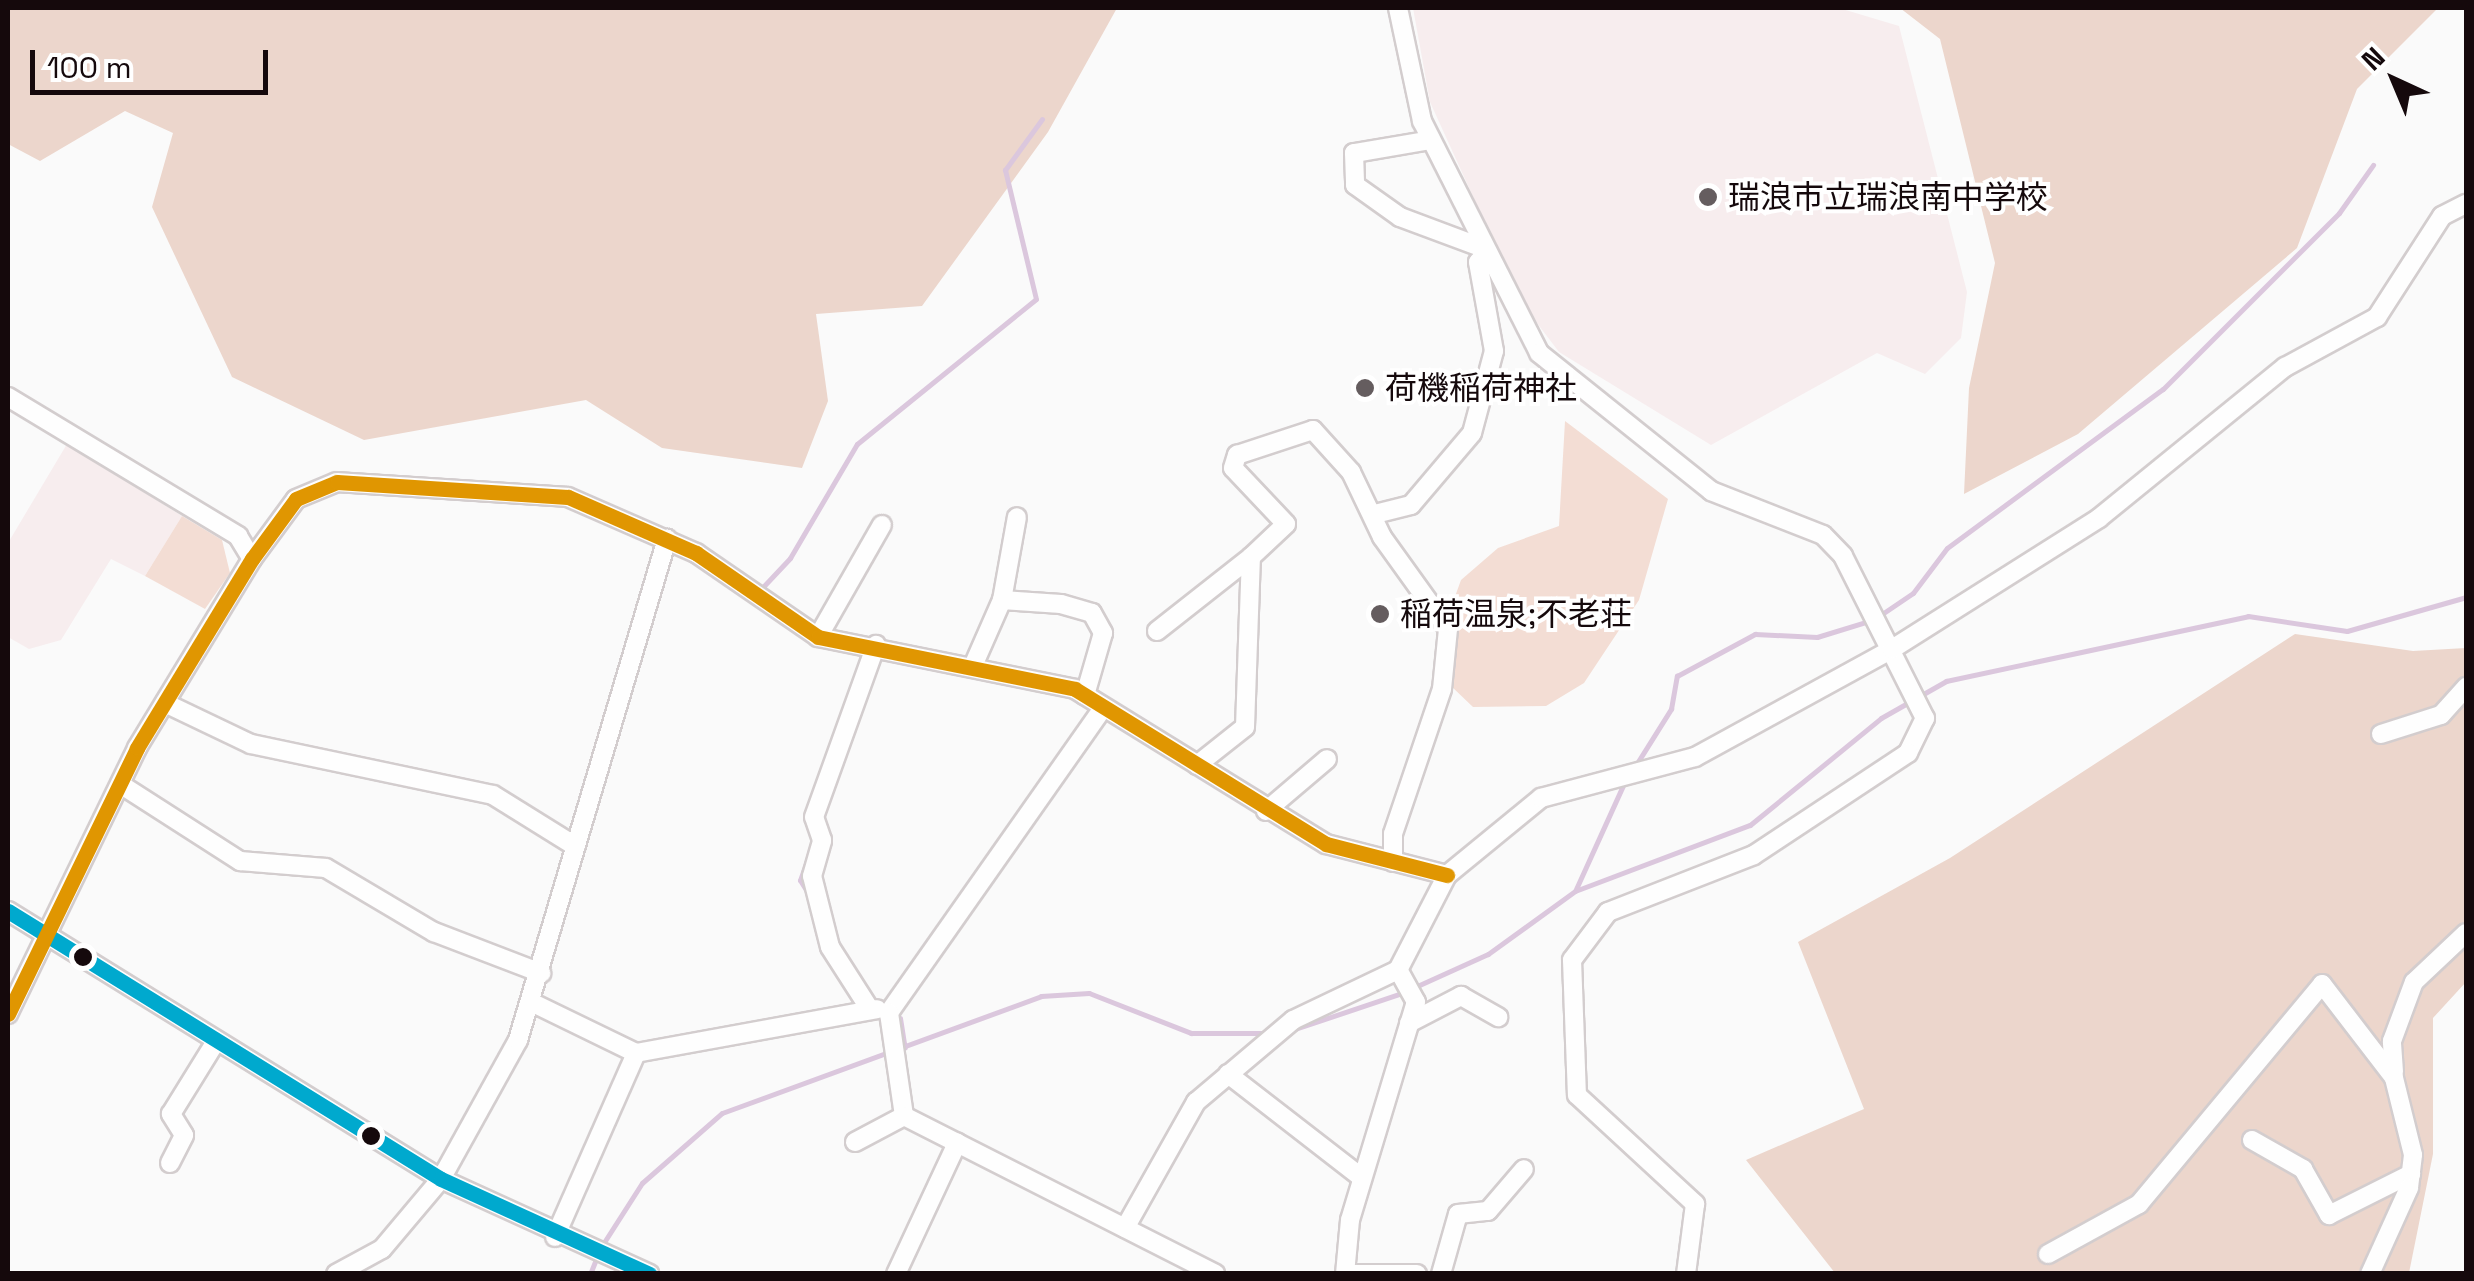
<!DOCTYPE html>
<html>
<head>
<meta charset="utf-8">
<style>
  body { margin:0 }
  #map { position:relative; width:2474px; height:1281px; overflow:hidden; background:#fafafa; font-family:"Space Grotesk","Noto Sans JP",sans-serif }
  div>[style] { position:absolute }
  .built>* { inset:0; background:#f7edee }
  .green>* { inset:0; background:#f3ddd4 }
  .forest>* { inset:0; background:#ecd6cc }
  .stream>* { height:5px; margin:-2.5px; padding:0 2.5px; transform-origin:2.5px; border-radius:2.5px; background:#dbc7dd }
  .roads { filter:drop-shadow(2px 0 #d3cdce) drop-shadow(-2px 0 #d3cdce) drop-shadow(0 2px #d3cdce) drop-shadow(0 -2px #d3cdce) }
  .minor>* { height:18px; margin:-9px; padding:0 9px; transform-origin:9px; border-radius:9px; background:#fefefe }
  .bus-1>* { height:15px; margin:-7.5px; padding:0 7.5px; transform-origin:7.5px; border-radius:7.5px; background:#00a9ce }
  .bus-2>* { height:15px; margin:-7.5px; padding:0 7.5px; transform-origin:7.5px; border-radius:7.5px; background:#e09601 }
  .dots>* { width:28px; height:28px; translate:-50% -50%; box-sizing:border-box; border:5px solid #fff; border-radius:50% }
  span { translate:-50% -50%; white-space:nowrap; text-align:center; line-height:1.15; -webkit-text-stroke:8px #fff; paint-order:stroke }
  .poi-label { font-size:32px; color:#15090c }
  .left { translate:0 -50%; text-align:left }
  .frame { position:absolute; inset:0; border:10px solid #15090c; pointer-events:none }
  .north { position:absolute; left:2344px; top:30px; width:100px; height:100px; -webkit-text-stroke:8px #fff; paint-order:stroke; rotate:316deg; font-size:28px; font-weight:700; line-height:40px; text-align:center; color:#15090c }
  .north::after { content:''; display:block; margin:auto; width:35px; height:45px; background:#15090c; clip-path:polygon(50% 0,100% 100%,50% 72%,0 100%) }
  .scale { position:absolute; left:30px; top:50px; width:238px; height:45px; box-sizing:border-box; border:5px solid #15090c; border-top:0; padding-left:12px; font-size:30px; line-height:35px; white-space:nowrap; color:#15090c; -webkit-text-stroke:8px #fff; paint-order:stroke }
</style>
</head>
<body>
<div id="map">
  <div class="built">
    <i style="clip-path:polygon(1413px 8px,1839px 8px,1899px 26px,1967px 292px,1961px 338px,1925px 374px,1877px 353px,1711px 445px,1559px 352px,1521px 302px,1430px 102px)"></i>
    <i style="clip-path:polygon(67px 444px,182px 516px,145px 576px,111px 559px,61px 640px,29px 649px,8px 637px,8px 543px)"></i>
  </div>
  <div class="green">
    <i style="clip-path:polygon(1565px 421px,1668px 499px,1639px 600px,1584px 683px,1546px 706px,1473px 707px,1451px 686px,1453px 602px,1461px 580px,1498px 548px,1559px 526px)"></i>
    <i style="clip-path:polygon(182px 516px,222px 540px,230px 573px,205px 609px,145px 576px)"></i>
  </div>
  <div class="forest">
    <i style="clip-path:polygon(8px 8px,1117px 8px,1048px 132px,922px 306px,816px 314px,828px 401px,802px 468px,662px 448px,586px 400px,364px 440px,232px 377px,152px 207px,173px 133px,125px 111px,40px 161px,8px 144px)"></i>
    <i style="clip-path:polygon(1900px 8px,2438px 8px,2357px 89px,2297px 248px,2078px 434px,1964px 494px,1969px 388px,1995px 263px,1940px 39px)"></i>
    <i style="clip-path:polygon(2295px 634px,2413px 651px,2466px 648px,2466px 982px,2433px 1018px,2433px 1154px,2409px 1273px,1835px 1273px,1746px 1160px,1864px 1109px,1798px 942px,1950px 858px)"></i>
  </div>
  <div class="stream">
    <i style="left:760px;top:590px;width:44px;rotate:-46.8deg"></i>
    <i style="left:790px;top:558px;width:132px;rotate:-59.6deg"></i>
    <i style="left:857px;top:444px;width:230px;rotate:-39deg"></i>
    <i style="left:1036px;top:299px;width:133px;rotate:-103.5deg"></i>
    <i style="left:1005px;top:170px;width:63px;rotate:-54deg"></i>
    <i style="left:1879px;top:616px;width:41px;rotate:-34.1deg"></i>
    <i style="left:1913px;top:593px;width:56px;rotate:-52.9deg"></i>
    <i style="left:1947px;top:548px;width:268px;rotate:-36.4deg"></i>
    <i style="left:2163px;top:389px;width:249px;rotate:-45deg"></i>
    <i style="left:2339px;top:213px;width:59px;rotate:-54.7deg"></i>
    <i style="left:1634px;top:768px;width:70px;rotate:-57.9deg"></i>
    <i style="left:1671px;top:709px;width:34px;rotate:-80deg"></i>
    <i style="left:1677px;top:676px;width:89px;rotate:-28.3deg"></i>
    <i style="left:1755px;top:634px;width:62px;rotate:2.8deg"></i>
    <i style="left:1817px;top:637px;width:54px;rotate:-17.1deg"></i>
    <i style="left:1576px;top:889px;width:119px;rotate:-65.6deg"></i>
    <i style="left:808px;top:893px;width:15px;rotate:-122deg"></i>
    <i style="left:800px;top:880px;width:29px;rotate:-70deg"></i>
    <i style="left:1415px;top:987px;width:80px;rotate:-24.3deg"></i>
    <i style="left:1488px;top:954px;width:107px;rotate:-35.9deg"></i>
    <i style="left:1575px;top:891px;width:187px;rotate:-20.7deg"></i>
    <i style="left:1750px;top:825px;width:169px;rotate:-39.2deg"></i>
    <i style="left:1881px;top:718px;width:75px;rotate:-29.6deg"></i>
    <i style="left:1946px;top:681px;width:309px;rotate:-12.1deg"></i>
    <i style="left:2248px;top:616px;width:100px;rotate:8.6deg"></i>
    <i style="left:2347px;top:631px;width:124px;rotate:-15.9deg"></i>
    <i style="left:900px;top:1018px;width:30px;rotate:81deg"></i>
    <i style="left:1289px;top:1031px;width:122px;rotate:-18.6deg"></i>
    <i style="left:601px;top:1247px;width:76px;rotate:-57.4deg"></i>
    <i style="left:642px;top:1183px;width:106px;rotate:-41.2deg"></i>
    <i style="left:722px;top:1113px;width:340px;rotate:-20.1deg"></i>
    <i style="left:1041px;top:996px;width:48px;rotate:-3.6deg"></i>
    <i style="left:1089px;top:993px;width:110px;rotate:21.4deg"></i>
    <i style="left:1191px;top:1033px;width:77px"></i>
    <i style="left:590px;top:1274px;width:18px;rotate:-68deg"></i>
  </div>
  <div class="roads">
    <div class="minor">
      <i style="left:1398px;top:8px;width:116px;rotate:78deg"></i>
      <i style="left:1422px;top:121px;width:260px;rotate:63.2deg"></i>
      <i style="left:1539px;top:353px;width:221px;rotate:38.7deg"></i>
      <i style="left:1711px;top:491px;width:120px;rotate:21.4deg"></i>
      <i style="left:1823px;top:535px;width:29px;rotate:46deg"></i>
      <i style="left:1843px;top:556px;width:182px;rotate:63.2deg"></i>
      <i style="left:1925px;top:718px;width:39px;rotate:116deg"></i>
      <i style="left:1908px;top:753px;width:185px;rotate:146.5deg"></i>
      <i style="left:1754px;top:855px;width:157px;rotate:158.7deg"></i>
      <i style="left:1608px;top:912px;width:60px;rotate:126.9deg"></i>
      <i style="left:1572px;top:960px;width:135px;rotate:87.9deg"></i>
      <i style="left:1577px;top:1095px;width:161px;rotate:42.7deg"></i>
      <i style="left:1695px;top:1204px;width:71px;rotate:97.3deg"></i>
      <i style="left:1431px;top:140px;width:78px;rotate:170.4deg"></i>
      <i style="left:1354px;top:153px;width:32px;rotate:88deg"></i>
      <i style="left:1355px;top:185px;width:55px;rotate:35.4deg"></i>
      <i style="left:1400px;top:217px;width:89px;rotate:20.5deg"></i>
      <i style="left:8px;top:397px;width:269px;rotate:31.1deg"></i>
      <i style="left:238px;top:536px;width:27px;rotate:59deg"></i>
      <i style="left:1375px;top:514px;width:37px;rotate:-14deg"></i>
      <i style="left:1411px;top:505px;width:94px;rotate:-49.7deg"></i>
      <i style="left:1472px;top:433px;width:85px;rotate:-75deg"></i>
      <i style="left:1494px;top:351px;width:90px;rotate:-100.2deg"></i>
      <i style="left:1478px;top:262px;width:11px;rotate:-45deg"></i>
      <i style="left:1002px;top:600px;width:84px;rotate:-79.8deg"></i>
      <i style="left:1157px;top:631px;width:120px;rotate:-38.2deg"></i>
      <i style="left:818px;top:637px;width:129px;rotate:-60.3deg"></i>
      <i style="left:973px;top:666px;width:72px;rotate:-66.3deg"></i>
      <i style="left:1002px;top:600px;width:59px;rotate:3.9deg"></i>
      <i style="left:1061px;top:604px;width:32px;rotate:16deg"></i>
      <i style="left:1092px;top:613px;width:23px;rotate:61deg"></i>
      <i style="left:1103px;top:633px;width:65px;rotate:106.2deg"></i>
      <i style="left:165px;top:703px;width:95px;rotate:25.5deg"></i>
      <i style="left:251px;top:744px;width:247px;rotate:11.9deg"></i>
      <i style="left:493px;top:795px;width:97px;rotate:31.9deg"></i>
      <i style="left:1103px;top:708px;width:373px;rotate:125.1deg"></i>
      <i style="left:889px;top:1013px;width:104px;rotate:81.7deg"></i>
      <i style="left:904px;top:1116px;width:349px;rotate:26.9deg"></i>
      <i style="left:2381px;top:734px;width:63px;rotate:-17.6deg"></i>
      <i style="left:2441px;top:715px;width:38px;rotate:-48deg"></i>
      <i style="left:1197px;top:765px;width:61px;rotate:-38.4deg"></i>
      <i style="left:1245px;top:727px;width:170px;rotate:-88deg"></i>
      <i style="left:1251px;top:557px;width:48px;rotate:-43.3deg"></i>
      <i style="left:1286px;top:524px;width:77px;rotate:-133.4deg"></i>
      <i style="left:1233px;top:468px;width:14px;rotate:-73deg"></i>
      <i style="left:1237px;top:455px;width:80px;rotate:-18.2deg"></i>
      <i style="left:1313px;top:430px;width:57px;rotate:47.9deg"></i>
      <i style="left:1351px;top:472px;width:72px;rotate:64.5deg"></i>
      <i style="left:1382px;top:537px;width:113px;rotate:54.3deg"></i>
      <i style="left:1448px;top:629px;width:60px;rotate:95.7deg"></i>
      <i style="left:1442px;top:689px;width:153px;rotate:108.7deg"></i>
      <i style="left:1393px;top:834px;width:28px;rotate:90deg"></i>
      <i style="left:120px;top:784px;width:143px;rotate:32.7deg"></i>
      <i style="left:240px;top:861px;width:86px;rotate:4.7deg"></i>
      <i style="left:326px;top:868px;width:126px;rotate:30.7deg"></i>
      <i style="left:434px;top:932px;width:115px;rotate:21deg"></i>
      <i style="left:1266px;top:811px;width:80px;rotate:-40.4deg"></i>
      <i style="left:8px;top:911px;width:509px;rotate:31.75deg"></i>
      <i style="left:441px;top:1179px;width:229px;rotate:24.5deg"></i>
      <i style="left:533px;top:1003px;width:114px;rotate:25.9deg"></i>
      <i style="left:636px;top:1053px;width:245px;rotate:-10.3deg"></i>
      <i style="left:869px;top:1008px;width:72px;rotate:-122.6deg"></i>
      <i style="left:830px;top:947px;width:73px;rotate:-104.2deg"></i>
      <i style="left:812px;top:876px;width:37px;rotate:-74deg"></i>
      <i style="left:822px;top:840px;width:24px;rotate:-109deg"></i>
      <i style="left:814px;top:817px;width:183px;rotate:-70.2deg"></i>
      <i style="left:8px;top:1014px;width:296px;rotate:-64.1deg"></i>
      <i style="left:137px;top:748px;width:221px;rotate:-58.7deg"></i>
      <i style="left:252px;top:559px;width:74px;rotate:-53.7deg"></i>
      <i style="left:296px;top:499px;width:44px;rotate:-22.5deg"></i>
      <i style="left:337px;top:482px;width:231px;rotate:3.7deg"></i>
      <i style="left:568px;top:497px;width:140px;rotate:23.6deg"></i>
      <i style="left:696px;top:553px;width:148px;rotate:34.5deg"></i>
      <i style="left:818px;top:637px;width:262px;rotate:11.4deg"></i>
      <i style="left:1075px;top:689px;width:295px;rotate:31.7deg"></i>
      <i style="left:1326px;top:844px;width:125px;rotate:14.4deg"></i>
      <i style="left:1409px;top:1023px;width:59px;rotate:-27.4deg"></i>
      <i style="left:1461px;top:996px;width:43px;rotate:29.6deg"></i>
      <i style="left:2394px;top:1072px;width:31px;rotate:-94deg"></i>
      <i style="left:2392px;top:1041px;width:63px;rotate:-69.6deg"></i>
      <i style="left:2414px;top:982px;width:71px;rotate:-43.3deg"></i>
      <i style="left:1228px;top:1074px;width:168px;rotate:37.8deg"></i>
      <i style="left:2252px;top:1140px;width:59px;rotate:29.6deg"></i>
      <i style="left:2303px;top:1169px;width:53px;rotate:60.5deg"></i>
      <i style="left:2329px;top:1215px;width:92px;rotate:-26.6deg"></i>
      <i style="left:855px;top:1142px;width:55px;rotate:-28deg"></i>
      <i style="left:170px;top:1163px;width:31px;rotate:-63deg"></i>
      <i style="left:184px;top:1135px;width:25px;rotate:-122deg"></i>
      <i style="left:171px;top:1114px;width:84px;rotate:-58.2deg"></i>
      <i style="left:1125px;top:1228px;width:145px;rotate:-60.6deg"></i>
      <i style="left:1196px;top:1102px;width:127px;rotate:-40.2deg"></i>
      <i style="left:1293px;top:1020px;width:116px;rotate:-25.5deg"></i>
      <i style="left:1398px;top:970px;width:107px;rotate:-62.7deg"></i>
      <i style="left:1447px;top:875px;width:122px;rotate:-39.3deg"></i>
      <i style="left:1541px;top:798px;width:159px;rotate:-14.9deg"></i>
      <i style="left:1695px;top:757px;width:225px;rotate:-28.7deg"></i>
      <i style="left:1892px;top:649px;width:245px;rotate:-32.3deg"></i>
      <i style="left:2099px;top:518px;width:240px;rotate:-39.1deg"></i>
      <i style="left:2285px;top:367px;width:105px;rotate:-28.5deg"></i>
      <i style="left:2377px;top:317px;width:120px;rotate:-57.2deg"></i>
      <i style="left:2442px;top:216px;width:27px;rotate:-27deg"></i>
      <i style="left:555px;top:1237px;width:201px;rotate:-66.2deg"></i>
      <i style="left:2048px;top:1254px;width:104px;rotate:-28.8deg"></i>
      <i style="left:2139px;top:1204px;width:286px;rotate:-50.2deg"></i>
      <i style="left:2322px;top:984px;width:118px;rotate:52.5deg"></i>
      <i style="left:2394px;top:1078px;width:79px;rotate:76.1deg"></i>
      <i style="left:2413px;top:1155px;width:33px;rotate:97deg"></i>
      <i style="left:2409px;top:1188px;width:94px;rotate:114.4deg"></i>
      <i style="left:336px;top:1274px;width:52px;rotate:-28.5deg"></i>
      <i style="left:382px;top:1249px;width:92px;rotate:-49.9deg"></i>
      <i style="left:441px;top:1179px;width:159px;rotate:-61deg"></i>
      <i style="left:518px;top:1040px;width:523px;rotate:-73.44deg"></i>
      <i style="left:896px;top:1274px;width:145px;rotate:-65deg"></i>
      <i style="left:1345px;top:1274px;width:54px;rotate:-84.7deg"></i>
      <i style="left:1350px;top:1220px;width:228px;rotate:-73.2deg"></i>
      <i style="left:1416px;top:1002px;width:37px;rotate:-119deg"></i>
      <i style="left:1348px;top:1274px;width:69px"></i>
      <i style="left:1441px;top:1274px;width:62px;rotate:-74.2deg"></i>
      <i style="left:1458px;top:1214px;width:30px;rotate:-6deg"></i>
      <i style="left:1488px;top:1211px;width:55px;rotate:-49.4deg"></i>
    </div>
  </div>
  <div class="bus-1">
    <i style="left:8px;top:911px;width:509px;rotate:31.75deg"></i>
    <i style="left:441px;top:1179px;width:229px;rotate:24.5deg"></i>
  </div>
  <div class="bus-2">
    <i style="left:8px;top:1014px;width:296px;rotate:-64.1deg"></i>
    <i style="left:137px;top:748px;width:221px;rotate:-58.7deg"></i>
    <i style="left:252px;top:559px;width:74px;rotate:-53.7deg"></i>
    <i style="left:296px;top:499px;width:44px;rotate:-22.5deg"></i>
    <i style="left:337px;top:482px;width:231px;rotate:3.7deg"></i>
    <i style="left:568px;top:497px;width:140px;rotate:23.6deg"></i>
    <i style="left:696px;top:553px;width:148px;rotate:34.5deg"></i>
    <i style="left:818px;top:637px;width:262px;rotate:11.4deg"></i>
    <i style="left:1075px;top:689px;width:295px;rotate:31.7deg"></i>
    <i style="left:1326px;top:844px;width:125px;rotate:14.4deg"></i>
  </div>
  <div class="dots">
    <i style="left:1708px;top:197px;background:#655d5f"></i>
    <i style="left:1365px;top:388px;background:#655d5f"></i>
    <i style="left:1380px;top:614px;background:#655d5f"></i>
    <i style="left:83px;top:957px;background:#15090c"></i>
    <i style="left:371px;top:1136px;background:#15090c"></i>
  </div>
  <div class="poi-label">
    <span class="left" style="left:1728px;top:197px">瑞浪市立瑞浪南中学校</span>
    <span class="left" style="left:1385px;top:388px">荷機稲荷神社</span>
    <span class="left" style="left:1400px;top:614px">稲荷温泉;不老荘</span>
  </div>
  <div class="frame"></div>
  <div class="north">N</div>
  <div class="scale">100 m</div>
</div>
</body>
</html>
